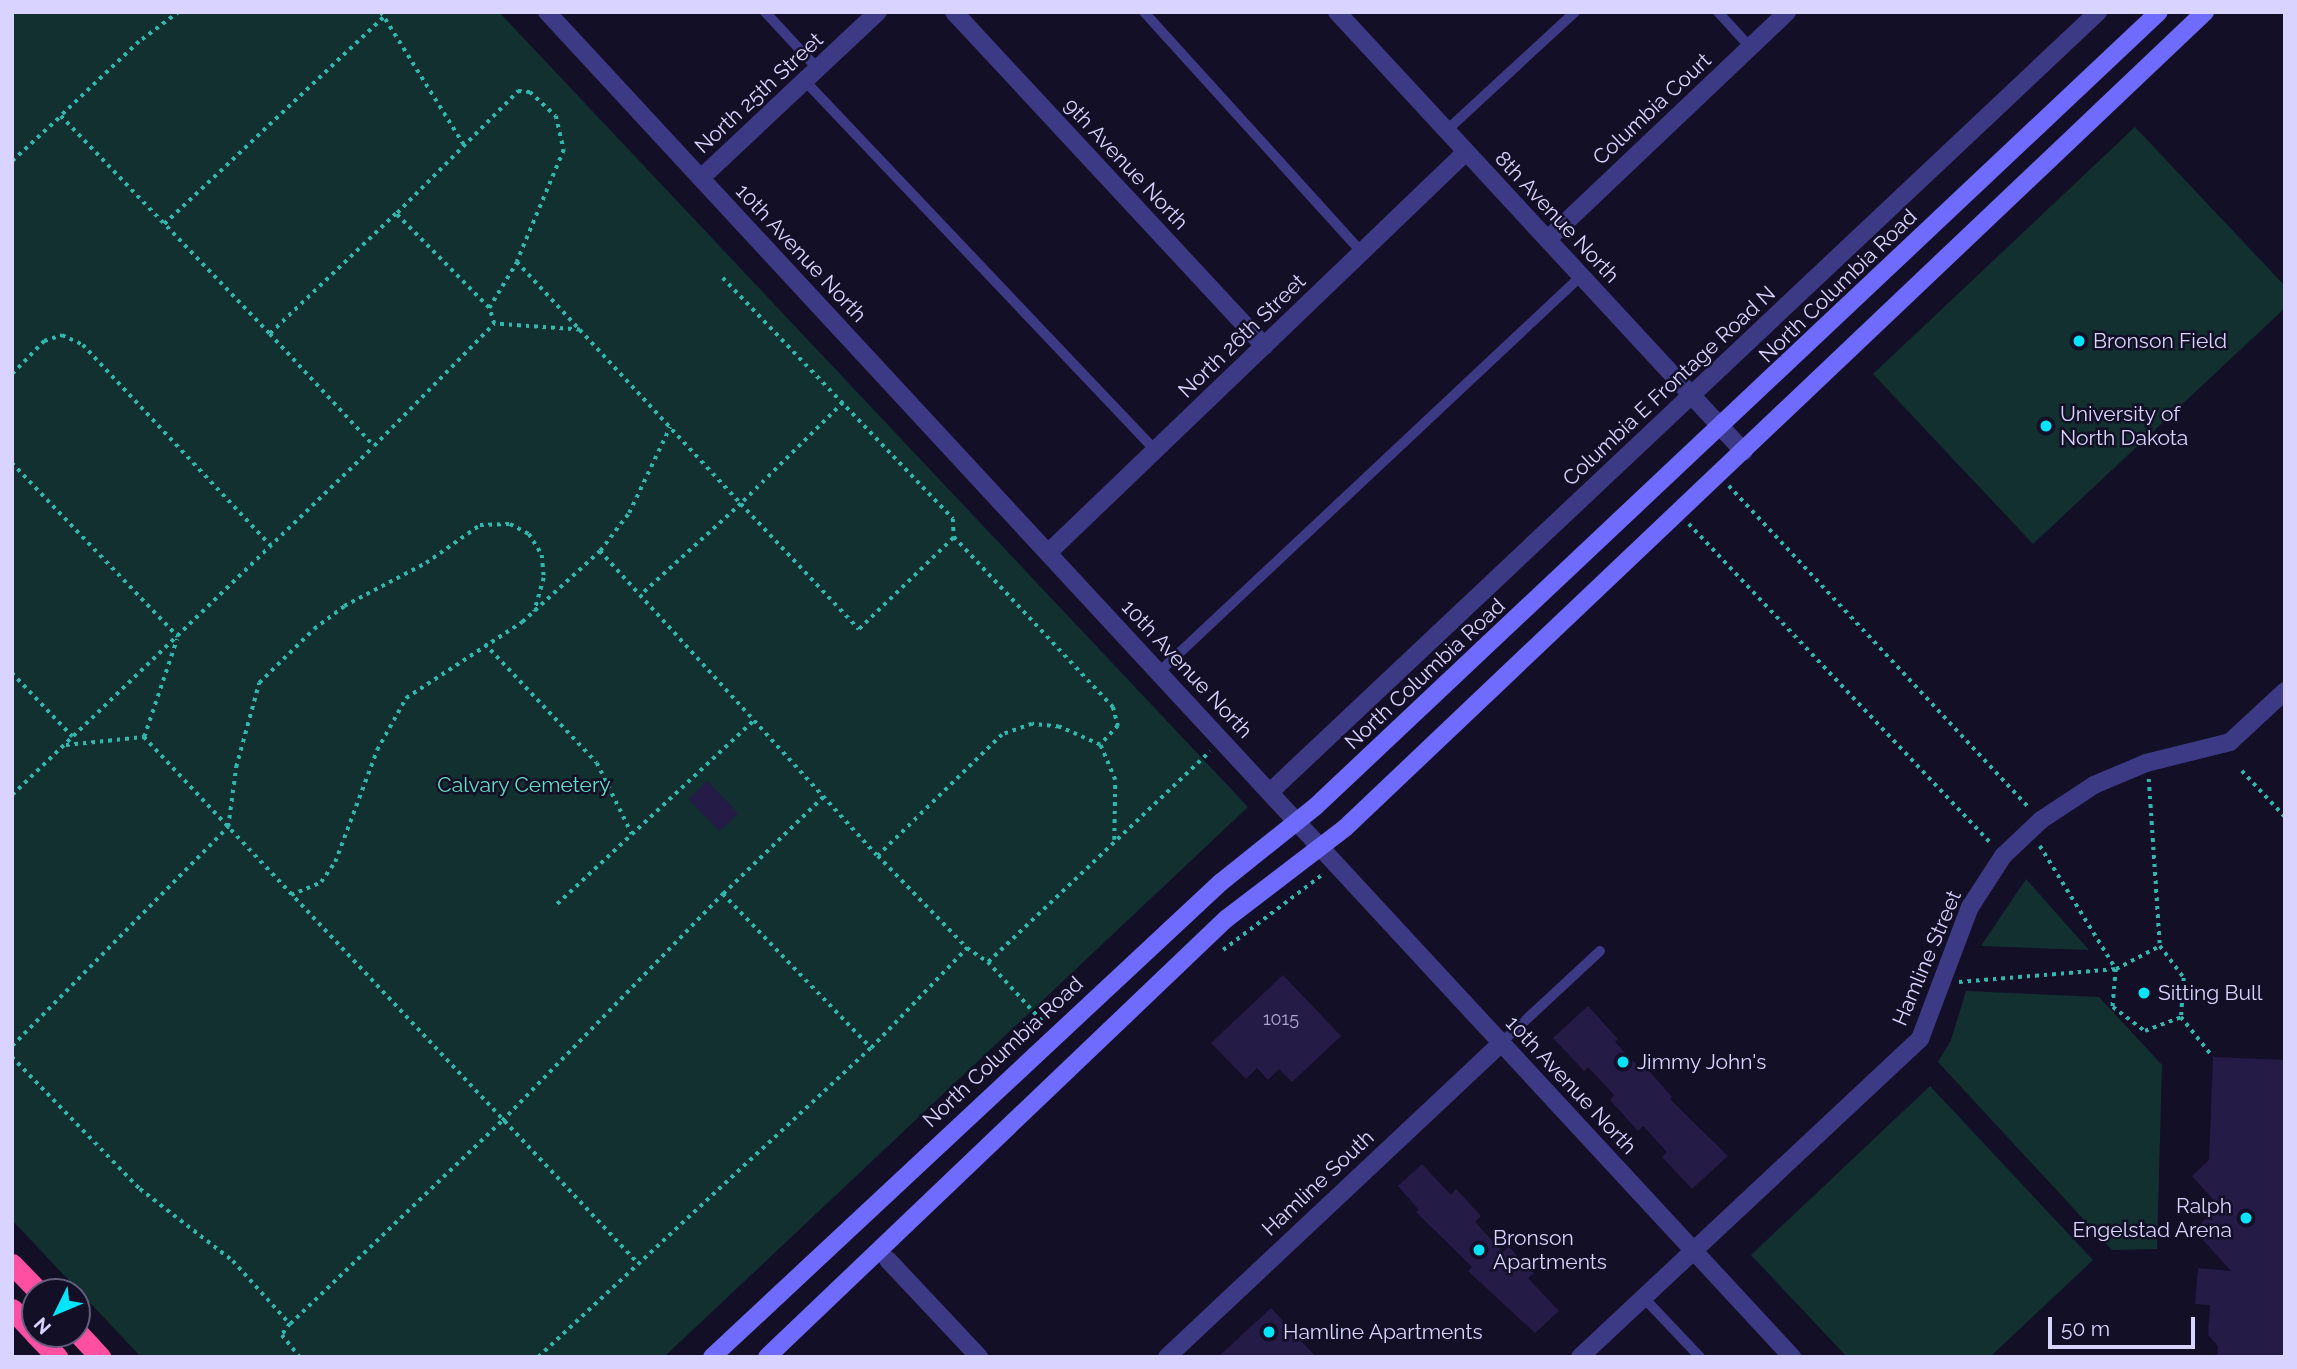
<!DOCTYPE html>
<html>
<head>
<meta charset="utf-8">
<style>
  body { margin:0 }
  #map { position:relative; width:2297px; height:1369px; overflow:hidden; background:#130f26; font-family:Raleway,sans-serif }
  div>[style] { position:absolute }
  .green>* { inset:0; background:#12302f }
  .building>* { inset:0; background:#241b47; transform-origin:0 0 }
  .path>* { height:3.5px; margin-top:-1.75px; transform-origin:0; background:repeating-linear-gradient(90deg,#2fb8b0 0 3.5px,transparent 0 8.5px) }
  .lane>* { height:10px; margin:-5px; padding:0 5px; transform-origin:5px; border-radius:5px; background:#3d3a85 }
  .street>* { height:18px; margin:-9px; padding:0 9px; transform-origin:9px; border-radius:9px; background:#3d3a85 }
  .secondary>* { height:18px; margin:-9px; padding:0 9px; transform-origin:9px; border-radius:9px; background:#6f6bff }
  .highway>* { height:21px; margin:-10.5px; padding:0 10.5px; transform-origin:10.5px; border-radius:10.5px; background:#ff4fa3 }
  .dots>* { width:19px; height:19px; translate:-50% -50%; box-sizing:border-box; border:4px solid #130f26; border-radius:50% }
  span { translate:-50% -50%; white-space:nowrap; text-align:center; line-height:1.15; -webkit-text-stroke:5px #130f26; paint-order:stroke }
  .number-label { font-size:18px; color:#aca6d1 }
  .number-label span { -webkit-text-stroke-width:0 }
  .street-label { font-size:21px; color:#d9d4ff }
  .poi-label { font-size:21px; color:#d9d4ff }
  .left { translate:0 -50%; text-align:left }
  .right { translate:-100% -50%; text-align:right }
  .park-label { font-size:21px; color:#5fe0c0 }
  .frame { position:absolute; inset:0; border:14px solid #d9d4ff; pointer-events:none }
  .north { position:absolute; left:21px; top:1278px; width:70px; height:70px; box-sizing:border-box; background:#130f26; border:2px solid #625e7d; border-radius:50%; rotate:227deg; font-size:19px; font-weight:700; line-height:28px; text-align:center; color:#d9d4ff }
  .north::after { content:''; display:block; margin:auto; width:24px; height:32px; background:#00e5ff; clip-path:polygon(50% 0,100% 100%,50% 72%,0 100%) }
  .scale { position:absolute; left:2048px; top:1317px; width:147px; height:32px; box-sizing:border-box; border:4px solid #d9d4ff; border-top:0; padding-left:9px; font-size:21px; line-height:24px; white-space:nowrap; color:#d9d4ff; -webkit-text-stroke:5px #130f26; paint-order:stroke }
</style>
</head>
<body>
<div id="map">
  <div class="green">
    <i style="clip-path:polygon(12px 12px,499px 12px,1248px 807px,664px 1357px,141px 1357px,12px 1220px)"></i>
    <i style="clip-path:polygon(2135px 127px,2285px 286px,2285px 308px,2033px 544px,1873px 374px)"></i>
    <i style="clip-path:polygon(2026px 879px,2089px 950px,1981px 946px)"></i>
    <i style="clip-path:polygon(1966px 991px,2099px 997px,2162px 1065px,2157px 1249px,2112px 1250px,1938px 1062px,1951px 1040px)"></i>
    <i style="clip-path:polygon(1930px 1086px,2093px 1260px,1990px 1357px,1847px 1357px,1751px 1255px)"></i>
  </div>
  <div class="building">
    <i style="left:707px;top:781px;width:45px;height:26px;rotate:46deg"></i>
    <i style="clip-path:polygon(1283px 975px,1341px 1036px,1292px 1082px,1279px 1069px,1268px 1080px,1257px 1068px,1246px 1079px,1211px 1043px)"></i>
    <i style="clip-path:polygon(1588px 1006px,1618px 1039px,1615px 1042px,1639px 1067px,1643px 1064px,1672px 1097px,1670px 1099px,1728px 1156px,1692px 1189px,1662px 1157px,1667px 1152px,1643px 1126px,1638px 1131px,1610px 1100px,1614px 1095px,1588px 1067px,1584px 1071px,1553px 1038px)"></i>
    <i style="clip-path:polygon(2213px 1057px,2285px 1060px,2285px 1357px,2217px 1357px,2218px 1346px,2208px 1335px,2210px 1305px,2195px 1304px,2198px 1268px,2231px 1271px,2194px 1230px,2219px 1206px,2192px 1176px,2209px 1160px)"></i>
    <i style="clip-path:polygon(1422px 1164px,1451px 1195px,1456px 1189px,1481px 1216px,1475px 1222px,1503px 1252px,1509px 1247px,1534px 1273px,1528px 1278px,1559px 1311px,1535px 1333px,1468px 1271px,1472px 1267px,1416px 1212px,1419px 1210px,1398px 1186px)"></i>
    <i style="clip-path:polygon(1271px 1308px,1316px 1357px,1218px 1357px)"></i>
  </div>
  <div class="path">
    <i style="left:179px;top:12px;width:50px;rotate:143.1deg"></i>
    <i style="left:139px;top:42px;width:108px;rotate:136.5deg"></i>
    <i style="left:61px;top:116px;width:302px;rotate:46.2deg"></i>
    <i style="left:381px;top:12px;width:157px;rotate:58deg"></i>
    <i style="left:12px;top:161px;width:67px;rotate:-42.6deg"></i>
    <i style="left:397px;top:213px;width:172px;rotate:-45.2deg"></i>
    <i style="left:518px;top:91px;width:12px;rotate:5deg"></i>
    <i style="left:530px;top:92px;width:35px;rotate:43deg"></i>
    <i style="left:556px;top:116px;width:35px;rotate:77deg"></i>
    <i style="left:564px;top:150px;width:121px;rotate:112.8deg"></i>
    <i style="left:164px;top:224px;width:302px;rotate:-43.3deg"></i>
    <i style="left:723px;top:278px;width:333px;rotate:46.3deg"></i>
    <i style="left:953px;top:519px;width:18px;rotate:87deg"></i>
    <i style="left:954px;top:537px;width:233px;rotate:46.9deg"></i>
    <i style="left:1113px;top:707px;width:20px;rotate:75deg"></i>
    <i style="left:1118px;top:726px;width:26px;rotate:133deg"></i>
    <i style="left:489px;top:308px;width:132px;rotate:-134.7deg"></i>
    <i style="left:396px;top:214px;width:174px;rotate:136.4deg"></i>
    <i style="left:270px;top:334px;width:153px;rotate:47.1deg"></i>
    <i style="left:374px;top:446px;width:171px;rotate:-45.5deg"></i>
    <i style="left:580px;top:330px;width:86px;rotate:-176deg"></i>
    <i style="left:494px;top:324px;width:17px;rotate:-107deg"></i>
    <i style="left:489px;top:308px;width:54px;rotate:-58.7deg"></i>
    <i style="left:517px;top:262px;width:93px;rotate:47.2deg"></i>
    <i style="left:580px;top:330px;width:237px;rotate:47.2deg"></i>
    <i style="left:741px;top:504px;width:135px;rotate:137.7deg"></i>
    <i style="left:12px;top:374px;width:46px;rotate:-45.9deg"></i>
    <i style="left:44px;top:341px;width:19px;rotate:-18deg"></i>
    <i style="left:62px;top:335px;width:23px;rotate:25deg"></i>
    <i style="left:83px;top:345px;width:275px;rotate:46.9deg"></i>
    <i style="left:843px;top:403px;width:144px;rotate:135.3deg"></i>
    <i style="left:741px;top:504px;width:172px;rotate:46.7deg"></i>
    <i style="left:859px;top:629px;width:132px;rotate:-44.1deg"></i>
    <i style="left:12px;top:463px;width:240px;rotate:46.3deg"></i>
    <i style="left:1729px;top:486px;width:440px;rotate:47deg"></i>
    <i style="left:1689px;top:524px;width:441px;rotate:46.6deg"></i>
    <i style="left:600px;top:551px;width:411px;rotate:47.7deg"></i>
    <i style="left:485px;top:644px;width:163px;rotate:46.7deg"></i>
    <i style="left:597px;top:763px;width:79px;rotate:63.8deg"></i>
    <i style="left:12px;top:673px;width:88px;rotate:46.4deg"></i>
    <i style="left:144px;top:737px;width:720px;rotate:46.8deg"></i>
    <i style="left:66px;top:745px;width:78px;rotate:-5.9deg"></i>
    <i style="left:144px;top:737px;width:103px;rotate:-71.4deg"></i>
    <i style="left:2242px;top:771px;width:63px;rotate:46.9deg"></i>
    <i style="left:2149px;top:779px;width:167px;rotate:86.2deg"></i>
    <i style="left:2160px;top:946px;width:40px;rotate:53deg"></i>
    <i style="left:2184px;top:978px;width:39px;rotate:94deg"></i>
    <i style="left:2181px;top:1017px;width:51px;rotate:51.3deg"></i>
    <i style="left:12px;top:795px;width:501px;rotate:-43.95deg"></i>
    <i style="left:1114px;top:840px;width:60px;rotate:-89deg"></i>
    <i style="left:1115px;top:780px;width:38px;rotate:-113deg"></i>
    <i style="left:1100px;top:745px;width:45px;rotate:-156.3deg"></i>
    <i style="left:1059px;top:727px;width:27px;rotate:-174deg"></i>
    <i style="left:1032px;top:724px;width:32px;rotate:160deg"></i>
    <i style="left:1002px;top:735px;width:173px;rotate:135.7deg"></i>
    <i style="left:878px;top:856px;width:128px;rotate:45.9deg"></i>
    <i style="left:967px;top:948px;width:25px;rotate:34deg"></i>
    <i style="left:988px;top:962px;width:306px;rotate:-43.5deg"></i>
    <i style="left:2040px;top:846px;width:145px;rotate:58.3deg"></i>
    <i style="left:2116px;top:969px;width:50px;rotate:-27.6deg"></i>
    <i style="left:723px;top:894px;width:139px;rotate:-44.1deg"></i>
    <i style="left:291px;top:895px;width:33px;rotate:-23deg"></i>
    <i style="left:321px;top:882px;width:24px;rotate:-55deg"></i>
    <i style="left:335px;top:862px;width:120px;rotate:-69.4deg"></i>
    <i style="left:377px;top:750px;width:60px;rotate:-60.9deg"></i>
    <i style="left:406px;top:698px;width:139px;rotate:-33.2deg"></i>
    <i style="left:522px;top:622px;width:105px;rotate:-42.3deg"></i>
    <i style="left:600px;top:551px;width:48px;rotate:-52.7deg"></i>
    <i style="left:629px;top:513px;width:95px;rotate:-64.5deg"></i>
    <i style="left:557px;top:904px;width:270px;rotate:-43deg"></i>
    <i style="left:1223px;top:950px;width:126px;rotate:-37.2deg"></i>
    <i style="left:988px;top:962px;width:81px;rotate:47.5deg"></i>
    <i style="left:1959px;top:982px;width:158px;rotate:-4.7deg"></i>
    <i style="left:2116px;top:969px;width:38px;rotate:95deg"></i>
    <i style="left:2113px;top:1007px;width:40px;rotate:37deg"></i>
    <i style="left:2145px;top:1031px;width:39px;rotate:-21deg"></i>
    <i style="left:12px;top:1046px;width:308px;rotate:-45.4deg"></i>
    <i style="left:228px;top:827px;width:61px;rotate:-82.4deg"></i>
    <i style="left:236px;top:767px;width:87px;rotate:-74.7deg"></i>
    <i style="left:259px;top:683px;width:77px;rotate:-44.5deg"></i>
    <i style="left:314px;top:629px;width:38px;rotate:-37deg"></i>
    <i style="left:344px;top:606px;width:93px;rotate:-27.7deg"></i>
    <i style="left:426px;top:563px;width:66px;rotate:-35.1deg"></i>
    <i style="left:480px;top:525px;width:30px;rotate:-2deg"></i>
    <i style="left:510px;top:524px;width:21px;rotate:28deg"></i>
    <i style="left:529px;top:534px;width:25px;rotate:58deg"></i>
    <i style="left:542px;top:555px;width:23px;rotate:85deg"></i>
    <i style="left:544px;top:578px;width:35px;rotate:106deg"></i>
    <i style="left:12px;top:1057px;width:184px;rotate:45.9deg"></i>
    <i style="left:140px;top:1189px;width:118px;rotate:37.7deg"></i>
    <i style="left:233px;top:1261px;width:85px;rotate:47.9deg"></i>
    <i style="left:290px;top:1324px;width:14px;rotate:126deg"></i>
    <i style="left:282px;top:1335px;width:28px;rotate:51deg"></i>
    <i style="left:290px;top:1324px;width:294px;rotate:-43.8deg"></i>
    <i style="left:502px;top:1121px;width:317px;rotate:-45.8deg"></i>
    <i style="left:723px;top:894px;width:214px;rotate:46.1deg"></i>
    <i style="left:538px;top:1357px;width:454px;rotate:-42.9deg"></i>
    <i style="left:871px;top:1048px;width:139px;rotate:-46.2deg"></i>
  </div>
  <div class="lane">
    <i style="left:765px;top:12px;width:78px;rotate:47.1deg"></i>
    <i style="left:1144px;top:12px;width:324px;rotate:47.8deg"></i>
    <i style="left:1718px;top:12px;width:47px;rotate:47.6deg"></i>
    <i style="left:805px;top:81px;width:509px;rotate:46.51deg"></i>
    <i style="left:1446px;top:131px;width:176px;rotate:-42.7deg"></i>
    <i style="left:1159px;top:672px;width:579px;rotate:-43.18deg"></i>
    <i style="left:1501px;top:1043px;width:135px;rotate:-42.9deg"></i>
    <i style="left:1643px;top:1297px;width:83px;rotate:46.5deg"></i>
  </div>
  <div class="street">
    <i style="left:547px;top:12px;width:1833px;rotate:47.21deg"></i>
    <i style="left:954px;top:12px;width:456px;rotate:47.1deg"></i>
    <i style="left:1337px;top:12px;width:599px;rotate:47.23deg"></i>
    <i style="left:701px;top:178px;width:243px;rotate:-43.2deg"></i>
    <i style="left:1548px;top:239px;width:330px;rotate:-43.5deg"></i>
    <i style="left:1049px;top:552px;width:578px;rotate:-43.81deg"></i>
    <i style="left:1270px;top:792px;width:1138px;rotate:-43.29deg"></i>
    <i style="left:888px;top:1260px;width:133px;rotate:46.8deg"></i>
    <i style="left:1167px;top:1357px;width:458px;rotate:-43.2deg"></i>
    <i style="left:1580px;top:1357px;width:466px;rotate:-43.1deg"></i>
    <i style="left:1920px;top:1039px;width:141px;rotate:-69.3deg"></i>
    <i style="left:1970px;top:907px;width:61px;rotate:-57.1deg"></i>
    <i style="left:2003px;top:856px;width:52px;rotate:-43.5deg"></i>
    <i style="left:2041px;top:820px;width:64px;rotate:-33.4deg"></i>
    <i style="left:2094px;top:785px;width:56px;rotate:-22.9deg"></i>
    <i style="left:2146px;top:763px;width:87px;rotate:-14deg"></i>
    <i style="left:2230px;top:742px;width:75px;rotate:-42.8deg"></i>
  </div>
  <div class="secondary">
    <i style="left:712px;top:1357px;width:695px;rotate:-43.02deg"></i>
    <i style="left:1220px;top:883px;width:122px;rotate:-38.7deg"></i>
    <i style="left:1315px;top:807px;width:1159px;rotate:-43.29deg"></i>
    <i style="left:767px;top:1357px;width:634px;rotate:-43.66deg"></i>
    <i style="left:1226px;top:919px;width:150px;rotate:-37.4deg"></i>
    <i style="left:1345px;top:828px;width:1186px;rotate:-43.5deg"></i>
  </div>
  <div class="highway">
    <i style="left:12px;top:1264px;width:39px;rotate:46deg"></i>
    <i style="left:12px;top:1309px;width:34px;rotate:47deg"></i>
    <i style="left:77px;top:1332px;width:34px;rotate:47deg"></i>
    <i style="left:35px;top:1334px;width:32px;rotate:46deg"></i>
  </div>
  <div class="dots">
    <i style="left:2079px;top:341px;background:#00e5ff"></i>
    <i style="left:2046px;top:426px;background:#00e5ff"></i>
    <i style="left:2144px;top:993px;background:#00e5ff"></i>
    <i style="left:1623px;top:1062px;background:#00e5ff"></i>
    <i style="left:2246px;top:1218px;background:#00e5ff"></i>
    <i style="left:1479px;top:1250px;background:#00e5ff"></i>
    <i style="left:1269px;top:1332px;background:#00e5ff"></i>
  </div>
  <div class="number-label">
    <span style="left:1281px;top:1019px">1015</span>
  </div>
  <div class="street-label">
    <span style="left:759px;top:93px;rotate:-43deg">North 25th Street</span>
    <span style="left:1652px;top:109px;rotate:-43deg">Columbia Court</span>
    <span style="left:1126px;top:164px;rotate:47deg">9th Avenue North</span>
    <span style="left:1557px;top:217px;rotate:47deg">8th Avenue North</span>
    <span style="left:801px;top:253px;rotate:47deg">10th Avenue North</span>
    <span style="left:1838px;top:286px;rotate:-44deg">North Columbia Road</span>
    <span style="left:1242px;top:336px;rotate:-44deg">North 26th Street</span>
    <span style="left:1669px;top:386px;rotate:-43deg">Columbia E Frontage Road N</span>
    <span style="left:1187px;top:669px;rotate:47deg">10th Avenue North</span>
    <span style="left:1425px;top:674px;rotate:-43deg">North Columbia Road</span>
    <span style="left:1927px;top:958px;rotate:-67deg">Hamline Street</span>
    <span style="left:1003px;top:1052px;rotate:-43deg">North Columbia Road</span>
    <span style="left:1571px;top:1085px;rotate:47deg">10th Avenue North</span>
    <span style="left:1318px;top:1183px;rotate:-43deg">Hamline South</span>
  </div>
  <div class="poi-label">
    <span class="left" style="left:2093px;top:341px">Bronson Field</span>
    <span class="left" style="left:2060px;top:426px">University of<br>North Dakota</span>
    <span class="left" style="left:2158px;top:993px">Sitting Bull</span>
    <span class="left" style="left:1637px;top:1062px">Jimmy John's</span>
    <span class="right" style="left:2232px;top:1218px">Ralph<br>Engelstad Arena</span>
    <span class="left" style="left:1493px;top:1250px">Bronson<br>Apartments</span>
    <span class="left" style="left:1283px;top:1332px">Hamline Apartments</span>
  </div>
  <div class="park-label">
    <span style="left:524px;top:785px">Calvary Cemetery</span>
  </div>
  <div class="frame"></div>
  <div class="north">N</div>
  <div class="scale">50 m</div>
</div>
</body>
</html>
